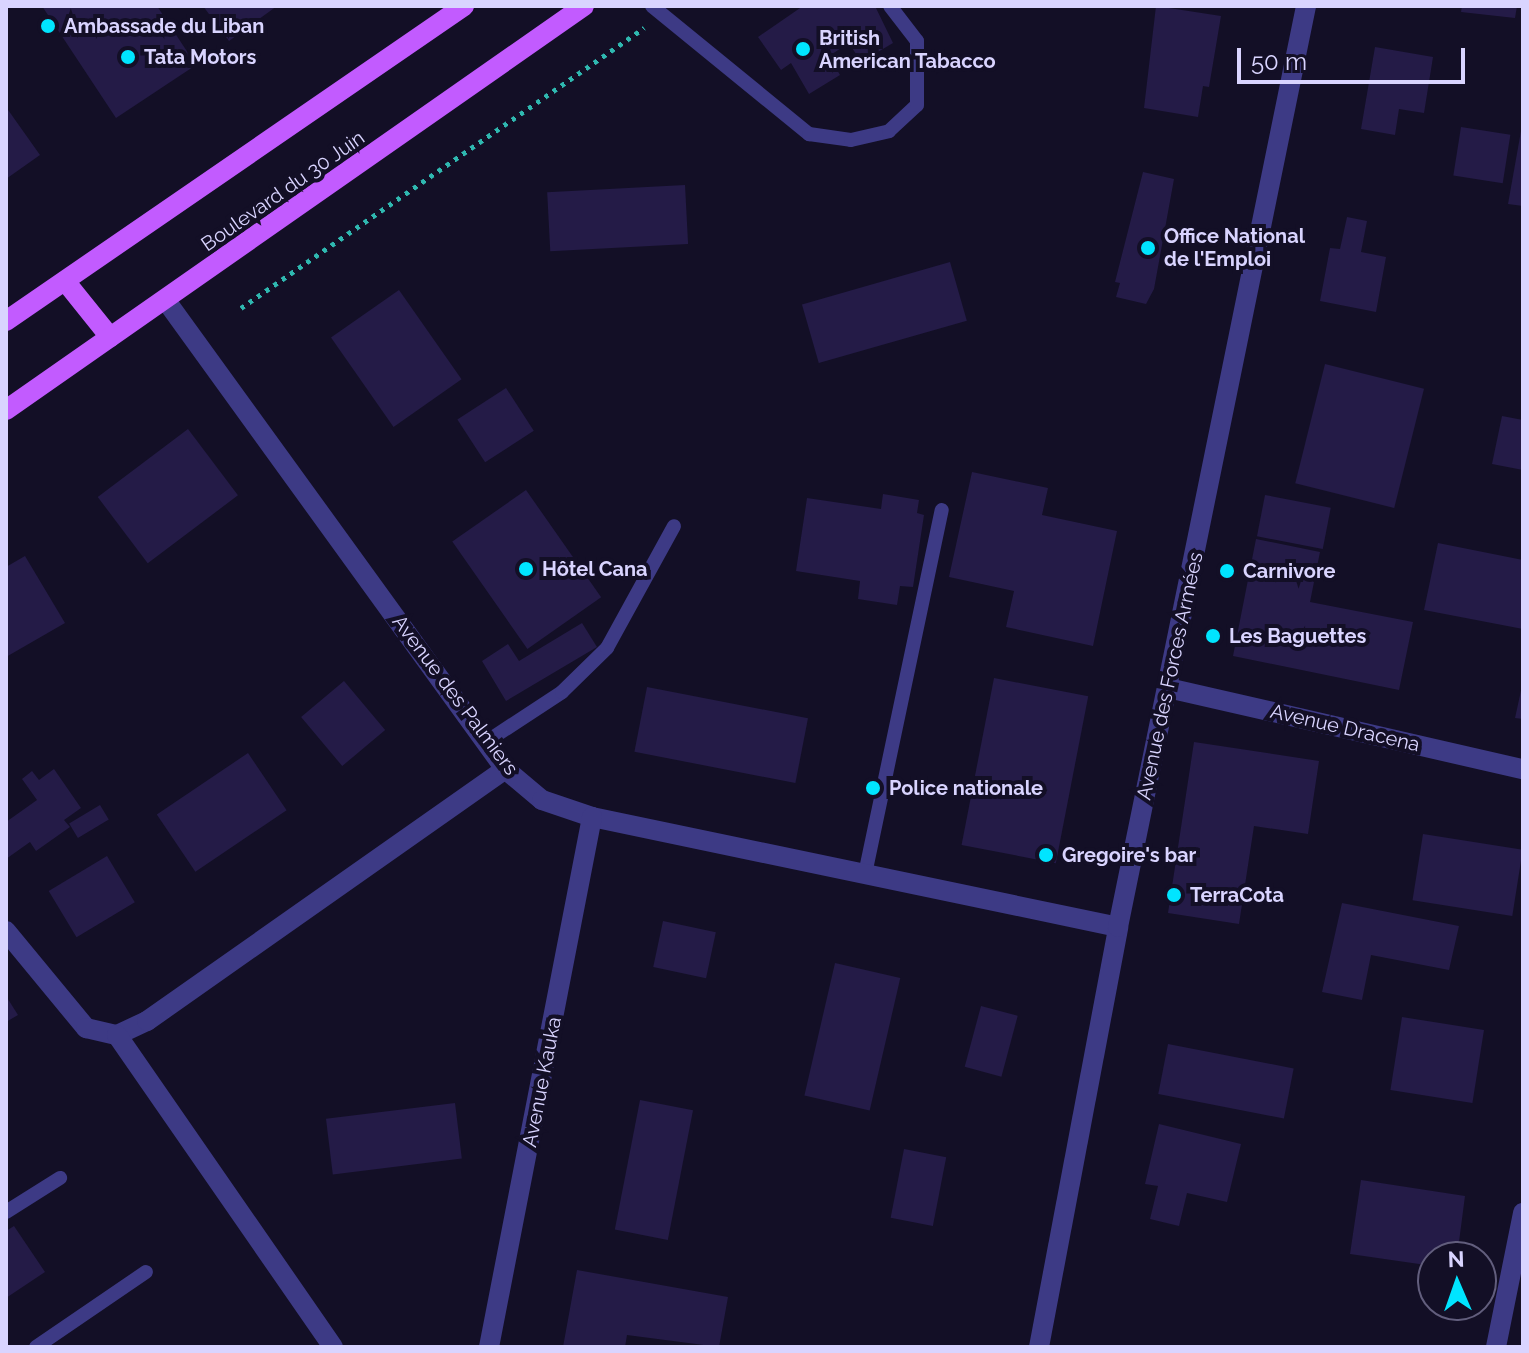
<!DOCTYPE html>
<html>
<head>
<meta charset="utf-8">
<style>
  body { margin:0 }
  #map { position:relative; width:1529px; height:1353px; overflow:hidden; background:#130f26; font-family:Raleway,sans-serif }
  div>[style] { position:absolute }
  .building>* { inset:0; background:#241b47; transform-origin:0 0 }
  .path>* { height:5px; margin-top:-2.5px; transform-origin:0; background:repeating-linear-gradient(90deg,#2fb8b0 0 4px,transparent 0 10px) }
  .service>* { height:14px; margin:-7px; padding:0 7px; transform-origin:7px; border-radius:7px; background:#3d3a85 }
  .minor>* { height:20px; margin:-10px; padding:0 10px; transform-origin:10px; border-radius:10px; background:#3d3a85 }
  .tertiary>* { height:20px; margin:-10px; padding:0 10px; transform-origin:10px; border-radius:10px; background:#3d3a85 }
  .primary>* { height:20px; margin:-10px; padding:0 10px; transform-origin:10px; border-radius:10px; background:#c25bff }
  .dots>* { width:22px; height:22px; translate:-50% -50%; box-sizing:border-box; border:4px solid #130f26; border-radius:50% }
  span { translate:-50% -50%; white-space:nowrap; text-align:center; line-height:1.15; -webkit-text-stroke:8px #130f26; paint-order:stroke }
  .poi-label { font-size:20px; color:#d9d4ff; font-weight:700 }
  .left { translate:0 -50%; text-align:left }
  .street-label { font-size:20px; color:#d9d4ff }
  .frame { position:absolute; inset:0; border:8px solid #d9d4ff; pointer-events:none }
  .north { position:absolute; left:1417px; top:1241px; width:80px; height:80px; box-sizing:border-box; background:#130f26; border:2px solid #625e7d; border-radius:50%; rotate:358deg; font-size:22px; font-weight:700; line-height:32px; text-align:center; color:#d9d4ff }
  .north::after { content:''; display:block; margin:auto; width:28px; height:36px; background:#00e5ff; clip-path:polygon(50% 0,100% 100%,50% 72%,0 100%) }
  .scale { position:absolute; left:1237px; top:48px; width:228px; height:36px; box-sizing:border-box; border:4px solid #d9d4ff; border-top:0; padding-left:10px; font-size:24px; line-height:28px; white-space:nowrap; color:#d9d4ff; -webkit-text-stroke:6px #130f26; paint-order:stroke }
</style>
</head>
<body>
<div id="map">
  <div class="building">
    <i style="clip-path:polygon(42px 6px,157px 6px,196px 65px,116px 118px)"></i>
    <i style="clip-path:polygon(203px 6px,277px 6px,229px 41px)"></i>
    <i style="clip-path:polygon(803px 6px,875px 6px,893px 43px,861px 62px,849px 43px,829px 56px,840px 75px,809px 94px,791px 63px,781px 70px,758px 37px)"></i>
    <i style="clip-path:polygon(1156px 6px,1221px 16px,1209px 87px,1203px 86px,1198px 117px,1144px 108px)"></i>
    <i style="clip-path:polygon(1462px 6px,1517px 6px,1515px 18px,1461px 12px)"></i>
    <i style="clip-path:polygon(1375px 47px,1433px 57px,1424px 113px,1399px 109px,1395px 135px,1361px 129px)"></i>
    <i style="clip-path:polygon(6px 107px,40px 155px,6px 179px)"></i>
    <i style="left:1461px;top:127px;width:50px;height:49px;rotate:9deg"></i>
    <i style="clip-path:polygon(1521px 131px,1523px 131px,1523px 206px,1508px 204px)"></i>
    <i style="clip-path:polygon(1143px 172px,1174px 179px,1154px 289px,1146px 304px,1116px 297px,1120px 283px,1115px 282px)"></i>
    <i style="left:685px;top:185px;width:59px;height:138px;rotate:87deg"></i>
    <i style="clip-path:polygon(1347px 217px,1367px 221px,1361px 252px,1386px 257px,1376px 312px,1320px 301px,1330px 248px,1340px 249px)"></i>
    <i style="left:950px;top:262px;width:61px;height:154px;rotate:74deg"></i>
    <i style="left:399px;top:290px;width:109px;height:83px;rotate:55deg"></i>
    <i style="left:1325px;top:364px;width:102px;height:123px;rotate:14deg"></i>
    <i style="left:506px;top:388px;width:51px;height:58px;rotate:57deg"></i>
    <i style="clip-path:polygon(1502px 416px,1523px 420px,1523px 470px,1492px 464px)"></i>
    <i style="left:188px;top:429px;width:83px;height:113px;rotate:53deg"></i>
    <i style="clip-path:polygon(972px 472px,1048px 488px,1042px 515px,1117px 531px,1093px 646px,1006px 627px,1014px 591px,949px 577px)"></i>
    <i style="left:526px;top:490px;width:131px;height:90px;rotate:55deg"></i>
    <i style="clip-path:polygon(883px 494px,919px 500px,917px 513px,924px 515px,913px 587px,900px 586px,897px 605px,858px 599px,860px 581px,796px 571px,807px 498px,881px 509px)"></i>
    <i style="left:1265px;top:495px;width:67px;height:42px;rotate:11deg"></i>
    <i style="clip-path:polygon(1256px 539px,1320px 552px,1310px 602px,1413px 622px,1399px 690px,1233px 656px)"></i>
    <i style="clip-path:polygon(1438px 543px,1523px 560px,1523px 629px,1424px 610px)"></i>
    <i style="clip-path:polygon(25px 556px,65px 623px,6px 657px,6px 567px)"></i>
    <i style="clip-path:polygon(582px 623px,597px 647px,506px 701px,482px 661px,508px 644px,519px 661px)"></i>
    <i style="left:994px;top:678px;width:96px;height:170px;rotate:11deg"></i>
    <i style="left:344px;top:681px;width:64px;height:56px;rotate:50deg"></i>
    <i style="clip-path:polygon(1522px 686px,1523px 686px,1523px 719px,1515px 718px)"></i>
    <i style="left:647px;top:687px;width:164px;height:66px;rotate:11deg"></i>
    <i style="clip-path:polygon(1194px 742px,1319px 761px,1308px 834px,1254px 826px,1239px 924px,1168px 913px)"></i>
    <i style="left:248px;top:753px;width:69px;height:110px;rotate:56deg"></i>
    <i style="clip-path:polygon(54px 769px,81px 808px,64px 820px,70px 827px,36px 851px,30px 842px,6px 859px,6px 822px,37px 800px,22px 779px,32px 771px,39px 780px)"></i>
    <i style="left:100px;top:805px;width:17px;height:36px;rotate:59deg"></i>
    <i style="left:1423px;top:834px;width:101px;height:67px;rotate:9deg"></i>
    <i style="left:107px;top:856px;width:54px;height:68px;rotate:59deg"></i>
    <i style="clip-path:polygon(1342px 903px,1459px 926px,1449px 970px,1371px 955px,1362px 1000px,1322px 992px)"></i>
    <i style="left:663px;top:921px;width:54px;height:47px;rotate:12deg"></i>
    <i style="left:835px;top:963px;width:67px;height:136px;rotate:13deg"></i>
    <i style="clip-path:polygon(6px 996px,18px 1015px,6px 1022px)"></i>
    <i style="left:981px;top:1006px;width:38px;height:63px;rotate:15deg"></i>
    <i style="left:1402px;top:1017px;width:83px;height:74px;rotate:9deg"></i>
    <i style="left:1168px;top:1044px;width:128px;height:51px;rotate:11deg"></i>
    <i style="left:640px;top:1100px;width:54px;height:132px;rotate:11deg"></i>
    <i style="left:455px;top:1103px;width:56px;height:130px;rotate:83deg"></i>
    <i style="clip-path:polygon(1159px 1124px,1241px 1144px,1227px 1202px,1187px 1193px,1179px 1226px,1150px 1219px,1158px 1186px,1145px 1184px)"></i>
    <i style="left:904px;top:1149px;width:43px;height:70px;rotate:11deg"></i>
    <i style="clip-path:polygon(1361px 1180px,1465px 1196px,1457px 1257px,1433px 1257px,1433px 1266px,1350px 1254px)"></i>
    <i style="clip-path:polygon(14px 1226px,45px 1272px,6px 1298px,6px 1231px)"></i>
    <i style="clip-path:polygon(577px 1270px,728px 1297px,719px 1347px,627px 1335px,625px 1347px,563px 1347px)"></i>
  </div>
  <div class="path">
    <i style="left:241px;top:308px;width:491px;rotate:-34.8deg"></i>
  </div>
  <div class="service">
    <i style="left:652px;top:6px;width:203px;rotate:39.2deg"></i>
    <i style="left:809px;top:134px;width:42px;rotate:8.1deg"></i>
    <i style="left:851px;top:140px;width:39px;rotate:-13deg"></i>
    <i style="left:889px;top:131px;width:38px;rotate:-43deg"></i>
    <i style="left:917px;top:105px;width:64px;rotate:-90deg"></i>
    <i style="left:917px;top:41px;width:44px;rotate:-127.6deg"></i>
    <i style="left:486px;top:742px;width:91px;rotate:-33.3deg"></i>
    <i style="left:562px;top:692px;width:63px;rotate:-44.4deg"></i>
    <i style="left:607px;top:648px;width:139px;rotate:-61.2deg"></i>
    <i style="left:865px;top:874px;width:372px;rotate:-78.1deg"></i>
    <i style="left:6px;top:1212px;width:64px;rotate:-32.2deg"></i>
    <i style="left:36px;top:1347px;width:133px;rotate:-34.3deg"></i>
  </div>
  <div class="minor">
    <i style="left:167px;top:302px;width:576px;rotate:54.1deg"></i>
    <i style="left:505px;top:769px;width:48px;rotate:40deg"></i>
    <i style="left:542px;top:800px;width:53px;rotate:18.8deg"></i>
    <i style="left:592px;top:817px;width:537px;rotate:11.81deg"></i>
    <i style="left:1168px;top:688px;width:364px;rotate:12.9deg"></i>
    <i style="left:6px;top:931px;width:126px;rotate:50.5deg"></i>
    <i style="left:86px;top:1028px;width:32px;rotate:13deg"></i>
    <i style="left:117px;top:1035px;width:33px;rotate:-25deg"></i>
    <i style="left:147px;top:1021px;width:438px;rotate:-35.1deg"></i>
    <i style="left:117px;top:1035px;width:379px;rotate:55.3deg"></i>
    <i style="left:489px;top:1347px;width:540px;rotate:-79deg"></i>
    <i style="left:1496px;top:1347px;width:137px;rotate:-78.6deg"></i>
  </div>
  <div class="tertiary">
    <i style="left:1039px;top:1347px;width:427px;rotate:-79.3deg"></i>
    <i style="left:1118px;top:927px;width:940px;rotate:-78.46deg"></i>
  </div>
  <div class="primary">
    <i style="left:65px;top:281px;width:72px;rotate:51.2deg"></i>
    <i style="left:6px;top:321px;width:556px;rotate:-34.52deg"></i>
    <i style="left:6px;top:410px;width:705px;rotate:-34.95deg"></i>
  </div>
  <div class="dots">
    <i style="left:48px;top:26px;background:#00e5ff"></i>
    <i style="left:803px;top:49px;background:#00e5ff"></i>
    <i style="left:128px;top:57px;background:#00e5ff"></i>
    <i style="left:1148px;top:248px;background:#00e5ff"></i>
    <i style="left:526px;top:569px;background:#00e5ff"></i>
    <i style="left:1227px;top:571px;background:#00e5ff"></i>
    <i style="left:1213px;top:636px;background:#00e5ff"></i>
    <i style="left:873px;top:788px;background:#00e5ff"></i>
    <i style="left:1046px;top:855px;background:#00e5ff"></i>
    <i style="left:1174px;top:895px;background:#00e5ff"></i>
  </div>
  <div class="poi-label">
    <span class="left" style="left:64px;top:26px">Ambassade du Liban</span>
    <span class="left" style="left:819px;top:50px">British<br>American Tabacco</span>
    <span class="left" style="left:144px;top:57px">Tata Motors</span>
    <span class="left" style="left:1164px;top:248px">Office National<br>de l'Emploi</span>
    <span class="left" style="left:542px;top:569px">Hôtel Cana</span>
    <span class="left" style="left:1243px;top:571px">Carnivore</span>
    <span class="left" style="left:1229px;top:636px">Les Baguettes</span>
    <span class="left" style="left:889px;top:788px">Police nationale</span>
    <span class="left" style="left:1062px;top:855px">Gregoire's bar</span>
    <span class="left" style="left:1190px;top:895px">TerraCota</span>
  </div>
  <div class="street-label">
    <span style="left:283px;top:191px;rotate:-35deg">Boulevard du 30 Juin</span>
    <span style="left:1170px;top:676px;rotate:-78deg">Avenue des Forces Armées</span>
    <span style="left:455px;top:695px;rotate:53deg">Avenue des Palmiers</span>
    <span style="left:1345px;top:728px;rotate:13deg">Avenue Dracena</span>
    <span style="left:542px;top:1082px;rotate:-79deg">Avenue Kauka</span>
  </div>
  <div class="frame"></div>
  <div class="north">N</div>
  <div class="scale">50 m</div>
</div>
</body>
</html>
